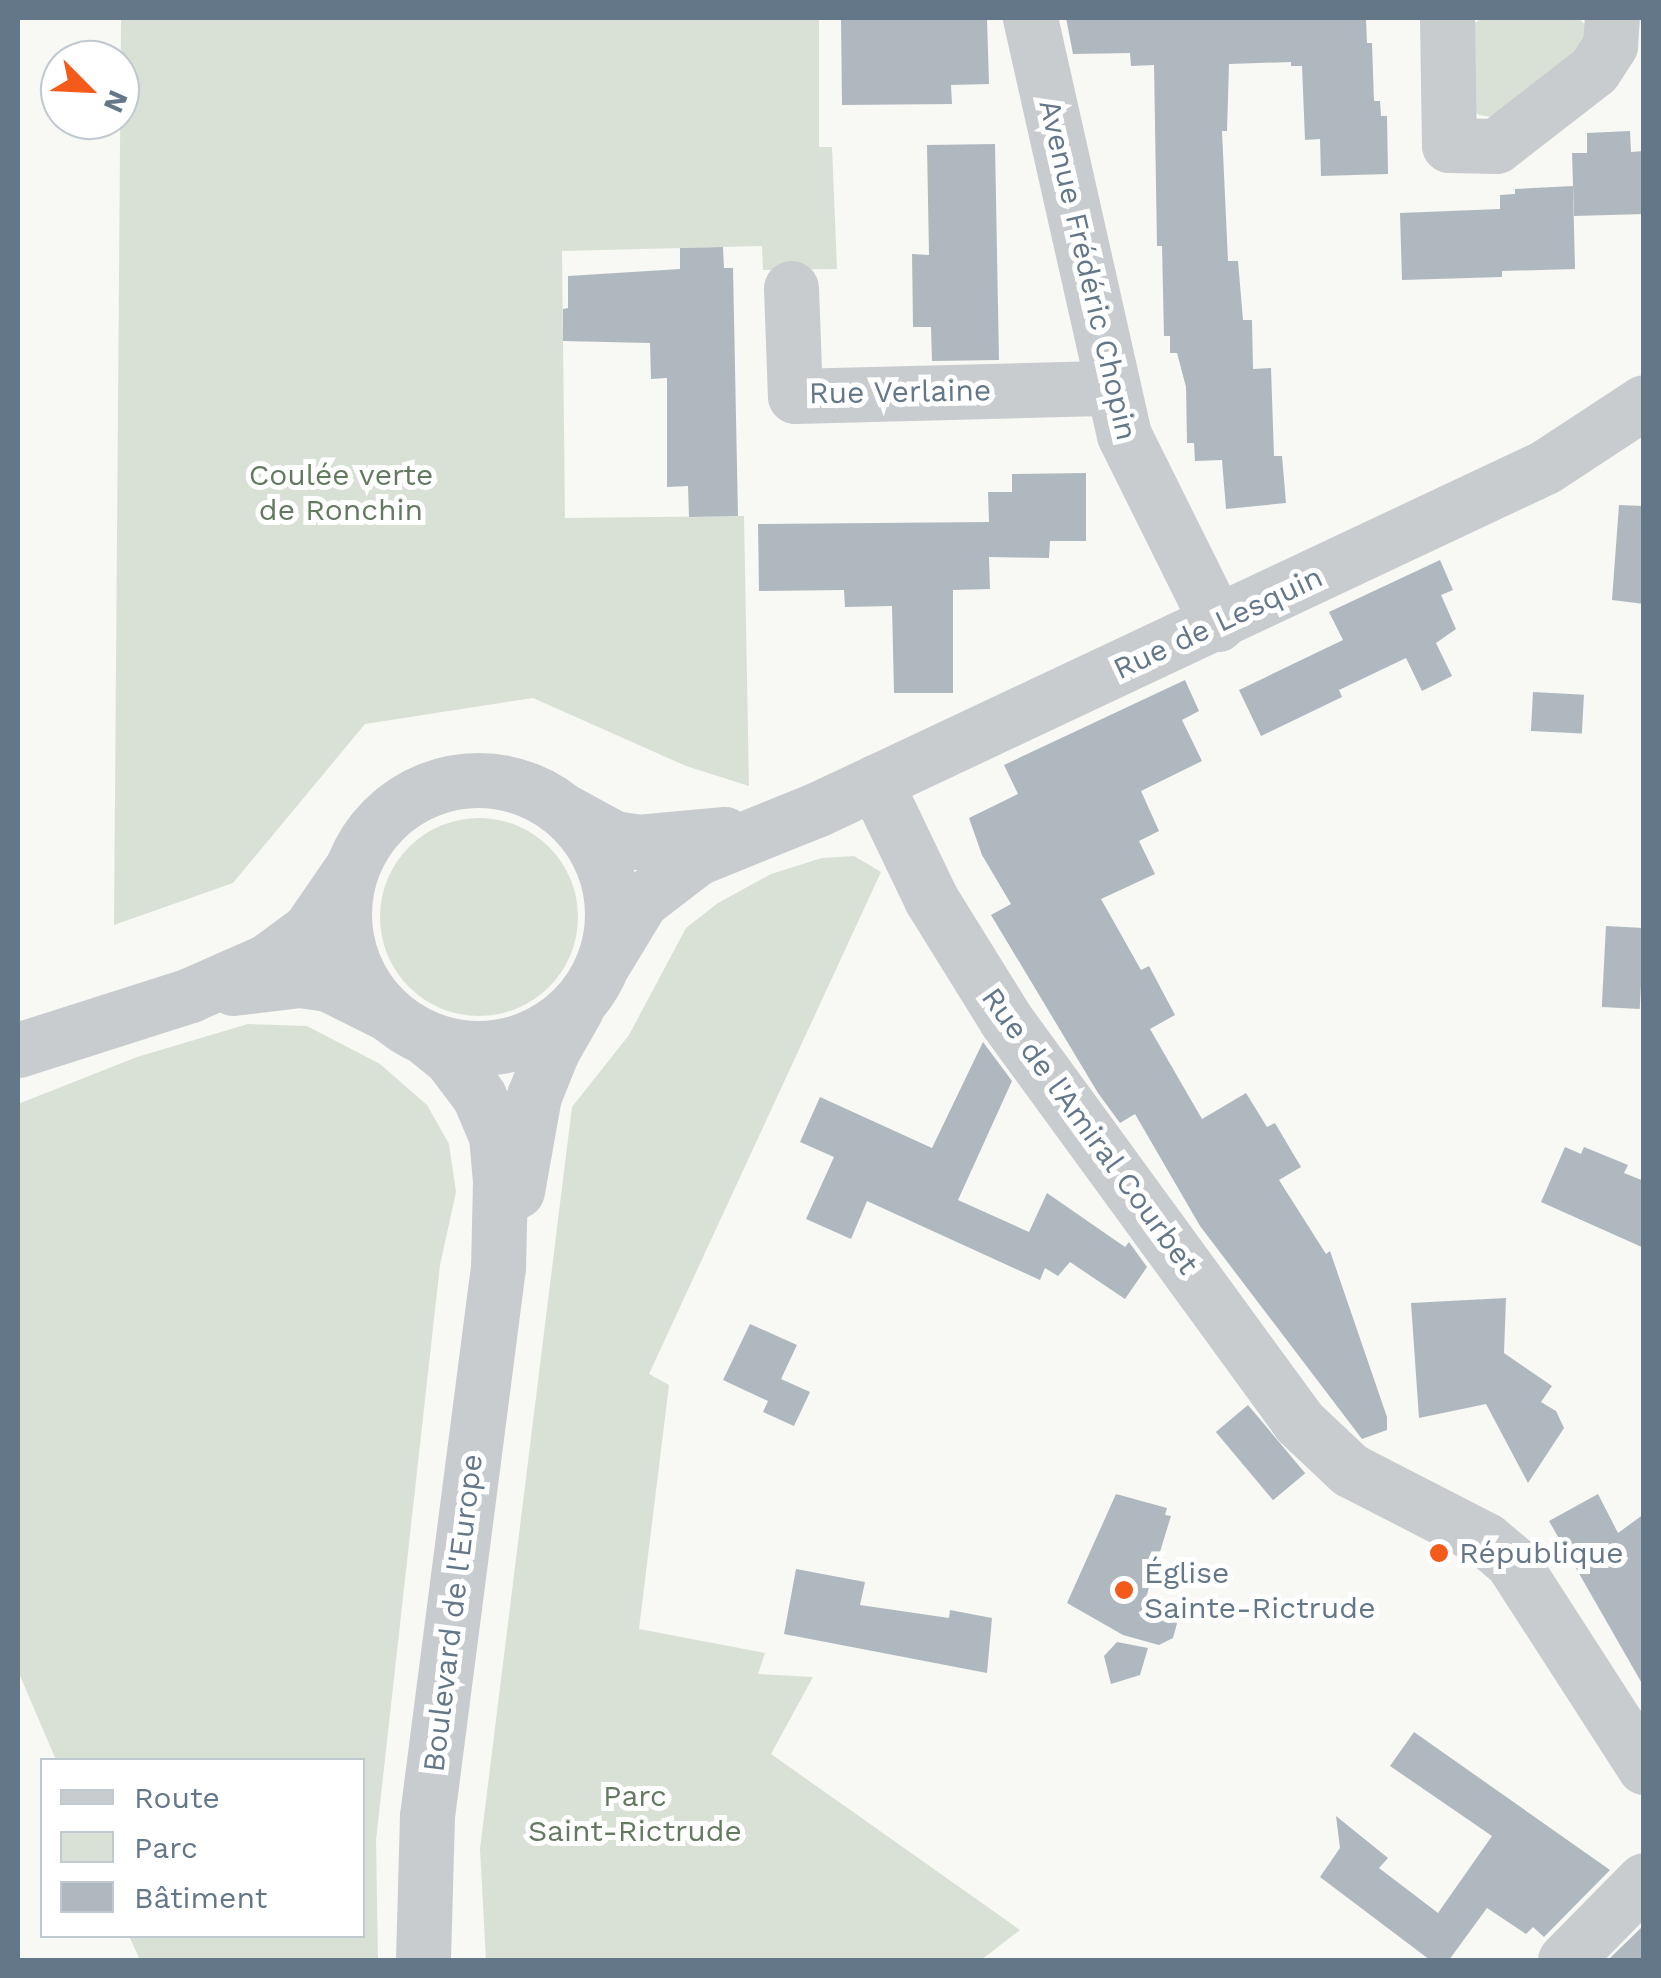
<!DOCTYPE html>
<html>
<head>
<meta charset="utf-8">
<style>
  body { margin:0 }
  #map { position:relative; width:1661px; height:1978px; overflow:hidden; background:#f8f8f5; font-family:"Work Sans",sans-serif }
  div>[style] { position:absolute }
  .green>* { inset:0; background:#d9e1d6 }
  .round { border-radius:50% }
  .building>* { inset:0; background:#b0b8bf; transform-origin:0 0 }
  .minor>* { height:55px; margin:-27.5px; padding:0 27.5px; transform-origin:27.5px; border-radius:27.5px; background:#c8cccf }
  .minor>.ring { margin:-27.5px; padding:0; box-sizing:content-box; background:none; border:55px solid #c8cccf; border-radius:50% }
  .dots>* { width:28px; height:28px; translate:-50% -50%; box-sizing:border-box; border:5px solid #fff; border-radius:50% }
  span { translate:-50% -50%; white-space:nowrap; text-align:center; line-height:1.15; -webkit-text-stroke:10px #fff; paint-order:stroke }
  .street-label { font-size:30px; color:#647789 }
  .park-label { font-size:30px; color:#647a60 }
  .poi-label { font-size:30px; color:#647789 }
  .left { translate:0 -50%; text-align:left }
  .frame { position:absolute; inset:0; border:20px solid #647789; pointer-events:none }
  .legend { position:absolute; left:40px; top:1758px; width:325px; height:180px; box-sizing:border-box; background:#fff; border:2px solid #c1c9d0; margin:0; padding:12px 18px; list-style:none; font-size:30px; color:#647789 }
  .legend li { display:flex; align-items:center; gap:20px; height:50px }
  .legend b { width:50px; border:2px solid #c1c9d0 }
  .north { position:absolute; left:40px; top:40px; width:100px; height:100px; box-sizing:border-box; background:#fff; border:2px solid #c1c9d0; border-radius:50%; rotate:114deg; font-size:28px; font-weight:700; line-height:40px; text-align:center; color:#647789 }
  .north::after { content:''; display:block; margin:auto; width:35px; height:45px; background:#f45a1a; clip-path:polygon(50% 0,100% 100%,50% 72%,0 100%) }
</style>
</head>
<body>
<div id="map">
  <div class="green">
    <i style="clip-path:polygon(121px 18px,819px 18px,819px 147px,832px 147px,837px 269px,763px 270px,762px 246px,562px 251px,565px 518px,744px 516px,749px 786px,686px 766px,533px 698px,365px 724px,233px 883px,114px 925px)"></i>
    <i style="clip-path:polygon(1482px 18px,1578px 18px,1589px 28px,1592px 48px,1492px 117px,1479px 115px,1471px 108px,1473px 24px)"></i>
    <i class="round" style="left:380px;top:818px;width:198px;height:198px"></i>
    <i style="clip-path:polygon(854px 856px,881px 872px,649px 1374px,669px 1385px,639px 1629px,765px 1653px,758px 1674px,813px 1677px,771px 1754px,1020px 1930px,981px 1960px,486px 1960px,480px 1849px,572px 1107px,629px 1035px,686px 928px,718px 903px,771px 874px,822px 858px)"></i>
    <i style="clip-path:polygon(248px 1024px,307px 1026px,380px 1064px,427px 1105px,449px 1144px,456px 1192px,440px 1265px,376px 1840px,378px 1960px,140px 1960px,129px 1936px,362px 1936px,362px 1760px,56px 1760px,18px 1671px,18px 1104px,137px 1057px)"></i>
  </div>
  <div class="building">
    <i style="clip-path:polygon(987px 18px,989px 84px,951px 85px,952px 104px,842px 105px,841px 19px)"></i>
    <i style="clip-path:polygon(1066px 18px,1366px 18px,1367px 43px,1372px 43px,1374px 101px,1380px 101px,1381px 116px,1387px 116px,1388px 174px,1321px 176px,1320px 139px,1305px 140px,1302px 66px,1291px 66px,1291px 62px,1229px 64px,1227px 131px,1222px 131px,1228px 261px,1238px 261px,1243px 320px,1252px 320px,1253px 369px,1271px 368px,1274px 456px,1282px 456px,1286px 503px,1226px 509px,1222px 460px,1195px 461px,1194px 443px,1187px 443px,1186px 387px,1177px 353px,1170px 353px,1170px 336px,1164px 336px,1162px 246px,1157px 246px,1154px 65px,1131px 66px,1130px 53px,1073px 54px)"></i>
    <i style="clip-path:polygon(1630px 131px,1631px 152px,1644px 151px,1644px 214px,1574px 216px,1572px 153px,1587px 153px,1587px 133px)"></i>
    <i style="clip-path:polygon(995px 144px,999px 360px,932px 361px,931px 327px,913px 327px,912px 254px,929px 255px,927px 145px)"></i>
    <i style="clip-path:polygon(1573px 186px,1575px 269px,1502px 271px,1502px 277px,1402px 280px,1400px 213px,1500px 209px,1500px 195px,1515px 194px,1515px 189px)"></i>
    <i style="clip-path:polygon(723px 247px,724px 268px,733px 268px,738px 516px,689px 517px,688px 486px,667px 487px,667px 378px,651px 379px,650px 343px,563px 341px,563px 309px,568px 308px,568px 276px,680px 269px,680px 248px)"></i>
    <i style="clip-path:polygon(1086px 473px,1086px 541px,1050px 541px,1049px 558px,989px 557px,990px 589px,953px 590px,953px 693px,894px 693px,892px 606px,845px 607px,844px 590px,759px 591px,758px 524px,989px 522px,988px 492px,1012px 492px,1012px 474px)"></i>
    <i style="clip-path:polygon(1619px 505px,1644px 506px,1644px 604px,1612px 600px)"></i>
    <i style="clip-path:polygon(1440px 560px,1453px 590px,1441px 595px,1456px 629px,1436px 643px,1452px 676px,1422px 691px,1406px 658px,1339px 690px,1342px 697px,1261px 736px,1239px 690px,1343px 640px,1329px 612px)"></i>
    <i style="clip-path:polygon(1185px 680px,1199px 711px,1182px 720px,1202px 761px,1141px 791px,1159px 831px,1139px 841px,1155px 874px,1101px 899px,1141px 970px,1149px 966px,1175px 1015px,1150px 1029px,1202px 1119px,1246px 1093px,1267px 1127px,1275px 1123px,1301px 1167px,1279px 1180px,1326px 1254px,1330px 1251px,1387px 1417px,1387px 1430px,1362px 1439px,1200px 1226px,1135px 1114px,1120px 1123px,1098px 1093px,991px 915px,1011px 904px,982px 855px,969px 818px,1018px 794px,1004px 765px)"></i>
    <i style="left:1533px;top:692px;width:51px;height:39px;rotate:3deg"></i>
    <i style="left:1606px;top:926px;width:38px;height:81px;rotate:3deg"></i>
    <i style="clip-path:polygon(983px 1042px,1012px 1081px,958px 1200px,1029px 1232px,1047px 1193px,1125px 1247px,1129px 1242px,1147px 1267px,1125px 1299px,1070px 1262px,1058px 1276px,1045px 1268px,1040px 1280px,867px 1201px,851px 1239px,806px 1219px,834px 1157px,800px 1142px,820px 1097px,932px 1148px)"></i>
    <i style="clip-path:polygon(1565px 1147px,1581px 1154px,1584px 1147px,1628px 1165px,1624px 1173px,1644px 1181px,1644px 1248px,1541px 1202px)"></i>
    <i style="clip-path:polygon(1506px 1298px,1504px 1353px,1552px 1386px,1541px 1402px,1556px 1411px,1564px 1428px,1528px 1483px,1486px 1404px,1419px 1418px,1411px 1303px)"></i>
    <i style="clip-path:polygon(750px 1324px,797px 1345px,781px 1379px,810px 1392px,794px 1426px,763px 1412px,768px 1401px,723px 1380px)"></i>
    <i style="left:1248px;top:1405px;width:89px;height:42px;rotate:50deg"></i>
    <i style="clip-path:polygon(1116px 1494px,1167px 1508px,1165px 1515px,1171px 1516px,1140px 1617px,1155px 1601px,1181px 1609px,1173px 1638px,1159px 1645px,1123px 1635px,1067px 1603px)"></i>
    <i style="clip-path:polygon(1598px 1494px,1618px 1533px,1644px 1514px,1644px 1687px,1549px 1521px)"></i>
    <i style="clip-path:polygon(796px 1569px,865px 1582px,860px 1605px,949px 1618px,950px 1610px,992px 1618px,987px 1673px,784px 1634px)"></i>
    <i style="clip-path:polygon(1117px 1642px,1148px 1648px,1140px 1675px,1111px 1684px,1104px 1656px)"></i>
    <i style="clip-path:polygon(1414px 1732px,1610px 1870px,1544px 1937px,1533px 1927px,1526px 1934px,1487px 1908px,1449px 1960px,1430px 1960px,1320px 1877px,1340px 1848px,1336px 1816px,1388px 1858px,1379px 1868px,1438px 1913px,1492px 1836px,1390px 1766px)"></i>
    <i style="clip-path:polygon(1644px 1925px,1644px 1960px,1608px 1960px)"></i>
  </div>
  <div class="minor">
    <i style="left:1030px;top:18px;width:427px;rotate:77.3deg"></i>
    <i style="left:1124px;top:435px;width:211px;rotate:63.6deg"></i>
    <i style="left:1447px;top:18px;width:127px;rotate:89.1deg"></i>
    <i style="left:1449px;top:145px;width:47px;rotate:1.2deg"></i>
    <i style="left:1496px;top:146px;width:124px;rotate:-37.8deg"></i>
    <i style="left:1594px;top:70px;width:30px;rotate:-57deg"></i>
    <i style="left:1610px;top:45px;width:27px;rotate:-86deg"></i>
    <i style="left:791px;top:288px;width:108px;rotate:87.9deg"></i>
    <i style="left:795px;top:396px;width:316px;rotate:-1.5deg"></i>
    <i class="ring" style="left:344px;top:780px;width:213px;height:213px"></i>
    <i style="left:875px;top:782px;width:130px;rotate:64.4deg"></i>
    <i style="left:931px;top:899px;width:142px;rotate:58.2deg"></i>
    <i style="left:1006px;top:1020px;width:497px;rotate:53.9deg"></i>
    <i style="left:1299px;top:1422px;width:70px;rotate:43.3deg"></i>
    <i style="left:1350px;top:1470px;width:153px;rotate:27.2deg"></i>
    <i style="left:1486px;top:1540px;width:34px;rotate:40deg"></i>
    <i style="left:1512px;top:1562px;width:244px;rotate:57.2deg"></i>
    <i style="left:568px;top:813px;width:52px;rotate:28.5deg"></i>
    <i style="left:614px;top:838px;width:24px;rotate:9deg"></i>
    <i style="left:638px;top:842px;width:87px;rotate:-5.3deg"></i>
    <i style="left:604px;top:962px;width:71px;rotate:-58.8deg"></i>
    <i style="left:641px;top:901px;width:71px;rotate:-37.5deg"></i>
    <i style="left:697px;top:858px;width:128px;rotate:-22deg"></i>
    <i style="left:816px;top:810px;width:806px;rotate:-25.2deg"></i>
    <i style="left:1545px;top:467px;width:118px;rotate:-33.3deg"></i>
    <i style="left:233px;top:988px;width:67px;rotate:-6.8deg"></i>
    <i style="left:300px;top:980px;width:28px;rotate:8deg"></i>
    <i style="left:328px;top:984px;width:67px;rotate:26.6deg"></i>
    <i style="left:423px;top:1036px;width:36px;rotate:39deg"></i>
    <i style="left:451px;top:1059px;width:46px;rotate:52.9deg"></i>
    <i style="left:479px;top:1096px;width:43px;rotate:67deg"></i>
    <i style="left:496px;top:1136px;width:45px;rotate:84.9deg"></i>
    <i style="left:500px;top:1181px;width:86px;rotate:91.3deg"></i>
    <i style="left:498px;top:1267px;width:554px;rotate:97.37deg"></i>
    <i style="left:427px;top:1816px;width:144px;rotate:91.6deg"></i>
    <i style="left:18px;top:1050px;width:181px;rotate:-17.7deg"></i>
    <i style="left:190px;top:995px;width:84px;rotate:-23.8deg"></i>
    <i style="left:267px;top:961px;width:52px;rotate:-36.4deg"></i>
    <i style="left:309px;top:930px;width:74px;rotate:-55.5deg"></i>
    <i style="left:517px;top:1191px;width:97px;rotate:-79.9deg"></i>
    <i style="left:534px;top:1096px;width:48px;rotate:-68.2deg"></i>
    <i style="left:552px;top:1051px;width:48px;rotate:-60.3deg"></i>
    <i style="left:1565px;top:1960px;width:112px;rotate:-45.4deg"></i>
  </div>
  <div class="dots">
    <i style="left:1439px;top:1553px;background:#f45a1a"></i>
    <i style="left:1124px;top:1590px;background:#f45a1a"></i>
  </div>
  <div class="street-label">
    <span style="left:1088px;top:270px;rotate:77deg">Avenue Frédéric Chopin</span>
    <span style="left:900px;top:392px;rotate:-1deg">Rue Verlaine</span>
    <span style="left:1218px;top:623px;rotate:-25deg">Rue de Lesquin</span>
    <span style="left:1090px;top:1131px;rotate:54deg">Rue de l'Amiral Courbet</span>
    <span style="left:453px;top:1613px;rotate:-83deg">Boulevard de l'Europe</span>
  </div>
  <div class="park-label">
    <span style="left:341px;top:492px">Coulée verte<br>de Ronchin</span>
    <span style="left:635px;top:1813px">Parc<br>Saint-Rictrude</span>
  </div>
  <div class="poi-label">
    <span class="left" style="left:1459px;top:1553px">République</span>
    <span class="left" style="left:1144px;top:1590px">Église<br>Sainte-Rictrude</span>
  </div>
  <div class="frame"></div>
  <ul class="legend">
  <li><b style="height:12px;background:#c8cccf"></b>Route</li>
  <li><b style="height:28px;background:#d9e1d6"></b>Parc</li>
  <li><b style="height:28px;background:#b0b8bf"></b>Bâtiment</li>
  </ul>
  <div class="north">N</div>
</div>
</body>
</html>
